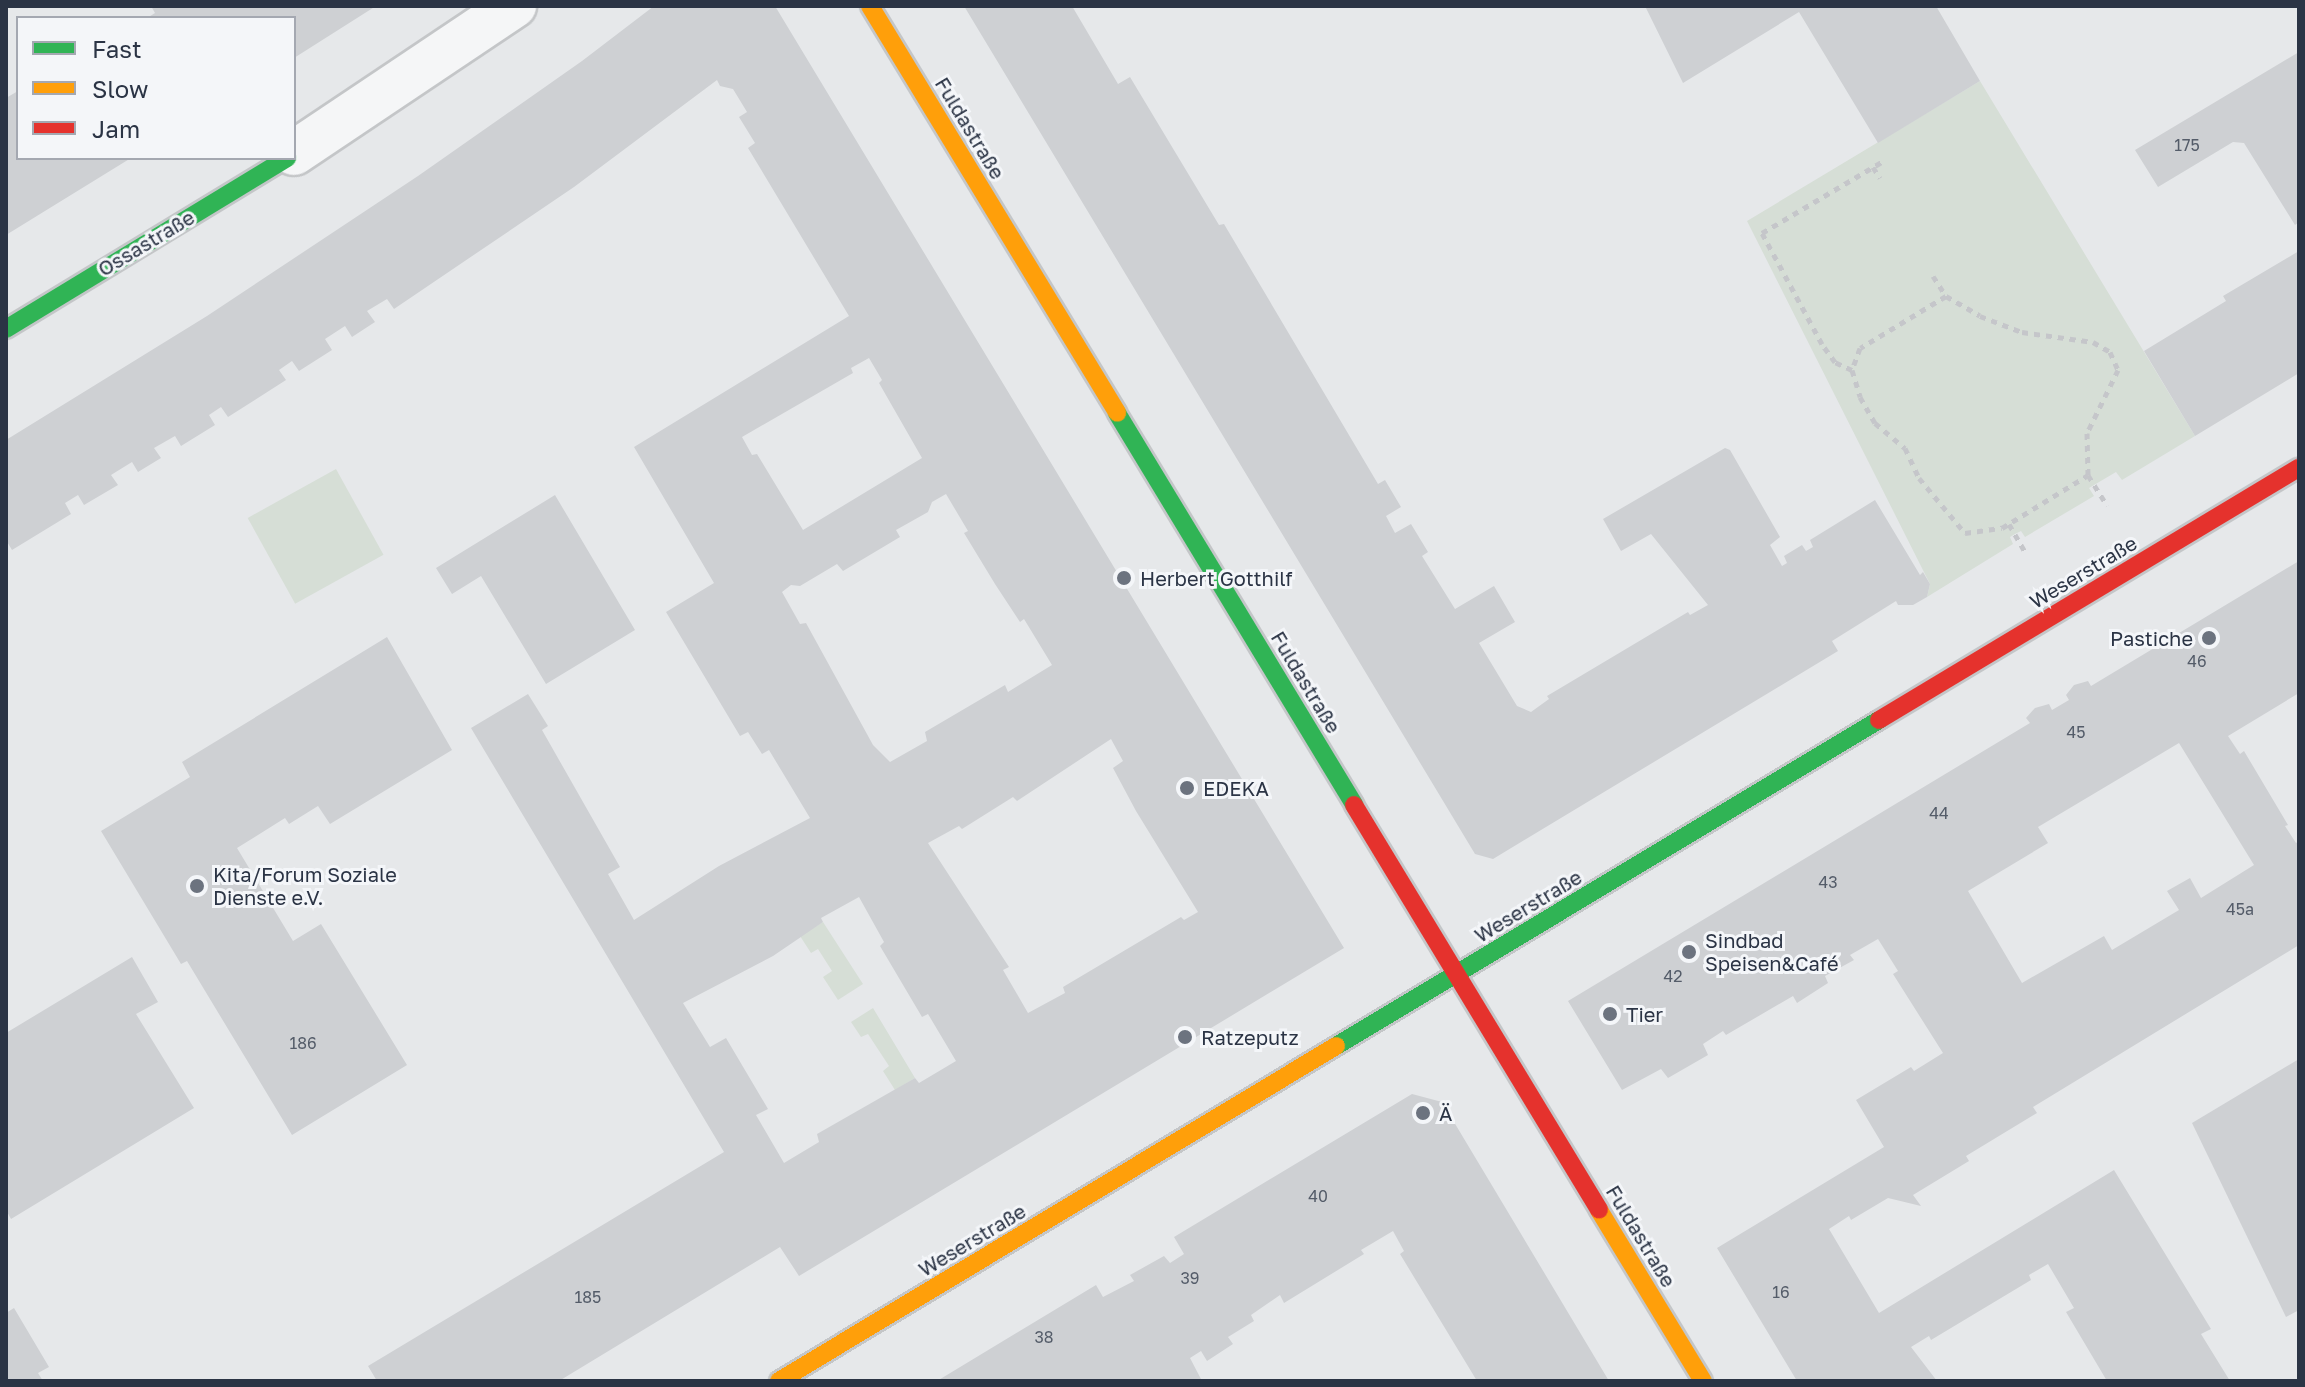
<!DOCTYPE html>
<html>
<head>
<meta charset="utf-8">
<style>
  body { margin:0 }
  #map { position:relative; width:2305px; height:1387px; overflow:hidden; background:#e6e8ea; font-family:"Golos Text",sans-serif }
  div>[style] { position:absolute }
  .green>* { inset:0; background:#d6ded6; transform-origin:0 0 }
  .building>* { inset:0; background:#ced0d3 }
  .path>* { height:5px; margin-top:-2.5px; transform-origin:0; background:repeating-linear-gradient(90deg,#c5c6ca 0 6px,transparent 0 12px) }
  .roads { filter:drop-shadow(2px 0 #c4c6c8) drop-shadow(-2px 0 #c4c6c8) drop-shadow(0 2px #c4c6c8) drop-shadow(0 -2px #c4c6c8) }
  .street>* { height:44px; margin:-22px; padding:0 22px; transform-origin:22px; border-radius:22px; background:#f5f6f7 }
  .fast>* { height:18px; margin:-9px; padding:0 9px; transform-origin:9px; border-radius:9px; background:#30b455 }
  .slow>* { height:18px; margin:-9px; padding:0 9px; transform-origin:9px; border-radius:9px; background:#ff9f0a }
  .jam>* { height:18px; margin:-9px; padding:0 9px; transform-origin:9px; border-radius:9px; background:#e5322d }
  .dots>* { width:22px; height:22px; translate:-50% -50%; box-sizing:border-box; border:4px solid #f4f6f9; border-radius:50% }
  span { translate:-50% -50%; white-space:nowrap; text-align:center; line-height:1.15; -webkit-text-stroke:6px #f4f6f9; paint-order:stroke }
  .number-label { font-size:16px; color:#545c69 }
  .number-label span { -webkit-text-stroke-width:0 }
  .street-label { font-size:20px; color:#2b3445 }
  .poi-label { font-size:20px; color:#2b3445 }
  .left { translate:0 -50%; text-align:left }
  .right { translate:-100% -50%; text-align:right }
  .frame { position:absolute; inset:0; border:8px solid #2b3445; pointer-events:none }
  .legend { position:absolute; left:16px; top:16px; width:280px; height:144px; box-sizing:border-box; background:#f4f6f9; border:2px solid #a4a8b1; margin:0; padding:10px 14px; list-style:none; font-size:24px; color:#2b3445 }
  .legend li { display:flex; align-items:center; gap:16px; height:40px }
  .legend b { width:40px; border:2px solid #a4a8b1 }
</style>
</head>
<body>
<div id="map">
  <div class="green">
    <i style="clip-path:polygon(1980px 81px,2195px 436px,2122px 480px,2116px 472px,2089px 488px,2094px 496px,2025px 537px,2021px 531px,2015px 534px,2010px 537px,2013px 544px,1927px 597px,1930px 584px,1747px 221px)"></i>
    <i style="left:336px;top:469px;width:98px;height:101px;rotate:61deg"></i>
    <i style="clip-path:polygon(823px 922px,863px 984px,838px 1000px,823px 977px,832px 971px,818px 949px,811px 953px,800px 936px)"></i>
    <i style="clip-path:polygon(873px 1008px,915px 1078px,895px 1090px,883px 1071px,889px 1066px,868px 1034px,861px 1037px,851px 1022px)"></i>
  </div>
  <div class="building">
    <i style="clip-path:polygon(151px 6px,376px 6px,294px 58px,294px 18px,147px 18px,155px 13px)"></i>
    <i style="clip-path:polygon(evenodd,654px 6px,775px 6px,1344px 948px,799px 1276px,780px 1247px,559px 1381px,377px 1381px,368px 1366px,724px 1152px,471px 728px,528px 694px,548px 726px,542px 730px,620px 867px,608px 874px,634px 920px,719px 866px,810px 818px,769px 750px,762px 754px,748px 732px,740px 736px,666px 612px,714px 583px,634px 447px,849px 316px,748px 148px,755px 143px,739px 117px,747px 112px,733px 89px,720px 86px,717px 80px,574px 187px,394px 309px,387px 299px,367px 311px,375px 322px,352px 337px,345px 326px,325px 339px,332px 350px,299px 371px,292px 361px,279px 370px,286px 380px,228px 417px,221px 407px,209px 415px,215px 425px,181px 446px,175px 436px,154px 448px,161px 458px,138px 472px,132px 462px,111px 475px,118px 485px,84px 505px,78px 495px,65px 503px,71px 514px,12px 550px,6px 540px,6px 440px,207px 316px,418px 176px,582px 61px,654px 6px,869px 358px,882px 380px,879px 383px,922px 458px,803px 530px,757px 454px,752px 455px,742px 437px,853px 373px,851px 368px,869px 358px,654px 6px,946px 494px,968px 531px,964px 533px,995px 584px,1020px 622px,1024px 619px,1052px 665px,1008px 692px,1005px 685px,925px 732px,927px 741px,890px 762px,873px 745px,806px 623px,800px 624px,782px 592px,791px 585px,800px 586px,837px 564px,843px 571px,900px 537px,896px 530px,928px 512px,932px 502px,946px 494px,654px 6px,1111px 739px,1123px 761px,1113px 768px,1136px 811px,1198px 912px,1184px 920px,1181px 917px,1063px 987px,1065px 993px,1028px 1013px,1003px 970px,1009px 967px,928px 843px,959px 826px,962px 829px,1013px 797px,1017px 801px,1111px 739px,654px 6px,859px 897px,884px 942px,880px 946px,922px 1017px,928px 1014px,956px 1061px,919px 1083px,915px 1078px,817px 1134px,819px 1142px,784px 1163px,756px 1115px,768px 1109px,726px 1038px,710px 1047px,683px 1003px,773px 956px,823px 922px,821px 918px,859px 897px)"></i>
    <i style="clip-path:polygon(964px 6px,1072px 6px,1118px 84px,1130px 77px,1219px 225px,1224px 224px,1378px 484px,1385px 480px,1401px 507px,1386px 516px,1395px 533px,1411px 524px,1428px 552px,1422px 556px,1455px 609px,1494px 586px,1515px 622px,1479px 643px,1517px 706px,1531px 712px,1549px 699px,1547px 696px,1688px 612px,1690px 615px,1708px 605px,1651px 534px,1621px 551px,1603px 519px,1725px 448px,1730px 450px,1780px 537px,1770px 545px,1782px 566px,1787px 563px,1784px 556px,1802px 545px,1806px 551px,1813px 547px,1810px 540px,1875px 500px,1920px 575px,1923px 572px,1930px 584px,1927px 597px,1913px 605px,1898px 605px,1896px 601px,1832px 641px,1838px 651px,1493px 859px,1475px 854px)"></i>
    <i style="clip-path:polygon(1645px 6px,1936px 6px,1980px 81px,1878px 143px,1799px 12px,1683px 83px)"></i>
    <i style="clip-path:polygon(2299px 52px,2299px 222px,2295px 225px,2244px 143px,2233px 142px,2158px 187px,2135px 150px)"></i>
    <i style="clip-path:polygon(18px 91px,18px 158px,131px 158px,6px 235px,6px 98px)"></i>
    <i style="clip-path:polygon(2299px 251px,2299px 373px,2195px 436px,2144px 351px,2226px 301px,2223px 296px)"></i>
    <i style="clip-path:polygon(555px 495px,635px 630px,546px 684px,481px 576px,452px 594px,436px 568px)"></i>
    <i style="clip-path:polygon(evenodd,2299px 561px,2299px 693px,2228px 736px,2240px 754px,2244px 751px,2288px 825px,2285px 826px,2296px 843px,2299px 841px,2299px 945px,2033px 1107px,2037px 1113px,1966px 1156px,1969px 1161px,1913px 1195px,1921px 1206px,1888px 1198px,1851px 1220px,1849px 1216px,1829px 1229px,1879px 1313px,2114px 1170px,2211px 1329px,2201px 1334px,2230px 1381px,2107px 1381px,2066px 1312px,2074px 1308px,2048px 1264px,2029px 1275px,2031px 1280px,1931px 1340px,1929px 1336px,1911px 1347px,1937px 1381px,1797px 1381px,1717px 1248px,1884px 1147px,1856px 1100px,1911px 1067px,1914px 1071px,1943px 1053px,1893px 974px,1898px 971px,1878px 939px,1850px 955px,1854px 960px,1825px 976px,1828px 983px,1797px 1003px,1793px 996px,1726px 1035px,1723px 1031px,1703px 1044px,1708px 1055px,1668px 1078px,1661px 1069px,1622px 1090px,1568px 1001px,2030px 723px,2026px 718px,2035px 708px,2049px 704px,2052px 710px,2069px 700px,2066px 695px,2074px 685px,2088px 681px,2091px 686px,2299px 561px,2179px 743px,2254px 865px,2201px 898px,2190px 878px,2167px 891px,2179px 910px,2112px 950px,2104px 936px,2022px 983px,1968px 891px,2048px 843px,2038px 827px,2179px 743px)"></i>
    <i style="clip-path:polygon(387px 637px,452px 750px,330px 824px,318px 806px,289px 824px,285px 818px,237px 848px,293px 941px,321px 924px,407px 1065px,292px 1135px,187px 961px,181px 964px,101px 831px,190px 777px,182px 762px)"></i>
    <i style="clip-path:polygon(132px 957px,158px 1002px,136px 1014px,194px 1108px,11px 1219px,6px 1210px,6px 1033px)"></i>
    <i style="clip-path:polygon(2299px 1059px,2299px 1310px,2286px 1317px,2192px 1123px)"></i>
    <i style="clip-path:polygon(1412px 1094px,1442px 1102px,1609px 1381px,1477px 1381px,1400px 1254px,1404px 1251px,1393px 1231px,1361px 1250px,1364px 1254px,1284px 1303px,1280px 1295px,1251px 1315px,1254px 1321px,1228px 1337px,1233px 1344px,1207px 1361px,1201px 1351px,1190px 1358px,1202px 1381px,937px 1381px,1096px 1285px,1103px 1297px,1134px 1281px,1130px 1275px,1164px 1256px,1170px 1263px,1184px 1254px,1174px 1237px)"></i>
    <i style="clip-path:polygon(14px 1308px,49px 1367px,38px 1373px,43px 1381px,6px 1381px,6px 1313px)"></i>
  </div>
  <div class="path">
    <i style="left:1873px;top:167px;width:13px;rotate:58deg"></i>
    <i style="left:1933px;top:276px;width:24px;rotate:57deg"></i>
    <i style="left:1946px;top:296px;width:39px;rotate:30deg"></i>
    <i style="left:1980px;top:316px;width:45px;rotate:20.9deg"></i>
    <i style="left:2022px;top:332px;width:72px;rotate:8deg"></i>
    <i style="left:2093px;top:342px;width:20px;rotate:30deg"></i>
    <i style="left:2110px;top:352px;width:20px;rotate:66deg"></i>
    <i style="left:2118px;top:370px;width:70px;rotate:116.2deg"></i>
    <i style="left:2087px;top:433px;width:42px;rotate:88.6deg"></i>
    <i style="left:2088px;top:475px;width:36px;rotate:58deg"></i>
    <i style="left:1946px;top:296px;width:100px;rotate:148.8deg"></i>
    <i style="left:1860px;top:348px;width:23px;rotate:110deg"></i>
    <i style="left:1852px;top:370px;width:28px;rotate:73deg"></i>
    <i style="left:1860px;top:397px;width:30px;rotate:60deg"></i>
    <i style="left:1875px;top:423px;width:39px;rotate:40deg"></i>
    <i style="left:1905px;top:448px;width:33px;rotate:65deg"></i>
    <i style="left:1919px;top:478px;width:72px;rotate:50.1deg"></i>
    <i style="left:1965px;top:533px;width:37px;rotate:-8deg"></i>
    <i style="left:2002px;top:528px;width:101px;rotate:-31.6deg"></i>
    <i style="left:1852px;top:370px;width:19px;rotate:-155deg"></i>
    <i style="left:1835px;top:362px;width:22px;rotate:-126deg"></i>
    <i style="left:1822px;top:344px;width:126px;rotate:-118.4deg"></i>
    <i style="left:1762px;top:233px;width:143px;rotate:-30.7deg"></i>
    <i style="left:2009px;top:524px;width:32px;rotate:60deg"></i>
  </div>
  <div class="roads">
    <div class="street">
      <i style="left:294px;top:153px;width:265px;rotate:-33.8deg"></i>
    </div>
    <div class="fast">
      <i style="left:6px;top:329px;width:329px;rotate:-31.3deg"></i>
      <i style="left:1117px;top:413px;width:458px;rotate:58.8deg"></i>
      <i style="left:1336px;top:1046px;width:633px;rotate:-30.98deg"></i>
    </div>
    <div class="slow">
      <i style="left:870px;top:6px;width:476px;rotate:58.7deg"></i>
      <i style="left:1599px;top:1210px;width:200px;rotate:58.7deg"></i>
      <i style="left:779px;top:1381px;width:650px;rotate:-31.02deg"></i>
    </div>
    <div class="jam">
      <i style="left:1879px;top:720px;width:490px;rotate:-31deg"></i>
      <i style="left:1354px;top:805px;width:473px;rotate:58.8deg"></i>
    </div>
  </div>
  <div class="dots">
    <i style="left:1124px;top:578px;background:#6c737f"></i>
    <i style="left:2209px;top:638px;background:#6c737f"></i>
    <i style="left:1187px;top:788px;background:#6c737f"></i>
    <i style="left:197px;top:886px;background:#6c737f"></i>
    <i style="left:1689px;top:952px;background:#6c737f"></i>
    <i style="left:1610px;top:1014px;background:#6c737f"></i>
    <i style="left:1185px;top:1037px;background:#6c737f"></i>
    <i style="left:1423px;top:1113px;background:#6c737f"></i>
  </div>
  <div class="number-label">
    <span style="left:2187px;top:145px">175</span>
    <span style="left:2197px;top:661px">46</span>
    <span style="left:2076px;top:732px">45</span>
    <span style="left:1939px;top:813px">44</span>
    <span style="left:1828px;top:882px">43</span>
    <span style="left:2240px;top:909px">45a</span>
    <span style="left:1673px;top:976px">42</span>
    <span style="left:303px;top:1043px">186</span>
    <span style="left:1318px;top:1196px">40</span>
    <span style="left:1190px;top:1278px">39</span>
    <span style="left:1781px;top:1292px">16</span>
    <span style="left:588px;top:1297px">185</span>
    <span style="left:1044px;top:1337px">38</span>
  </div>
  <div class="street-label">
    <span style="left:970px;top:128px;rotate:59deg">Fuldastraße</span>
    <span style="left:146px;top:243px;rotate:-31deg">Ossastraße</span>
    <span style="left:2083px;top:572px;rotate:-31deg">Weserstraße</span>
    <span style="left:1306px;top:682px;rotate:59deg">Fuldastraße</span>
    <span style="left:1528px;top:906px;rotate:-31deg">Weserstraße</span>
    <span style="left:1641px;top:1236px;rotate:59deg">Fuldastraße</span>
    <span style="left:972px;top:1240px;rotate:-31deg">Weserstraße</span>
  </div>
  <div class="poi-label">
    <span class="left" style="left:1140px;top:578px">Herbert Gotthilf</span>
    <span class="right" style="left:2193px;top:638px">Pastiche</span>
    <span class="left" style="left:1203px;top:788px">EDEKA</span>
    <span class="left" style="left:213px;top:886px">Kita/Forum Soziale<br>Dienste e.V.</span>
    <span class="left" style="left:1705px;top:952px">Sindbad<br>Speisen&amp;Café</span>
    <span class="left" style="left:1626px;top:1014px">Tier</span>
    <span class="left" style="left:1201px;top:1037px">Ratzeputz</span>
    <span class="left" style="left:1439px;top:1113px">Ä</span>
  </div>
  <div class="frame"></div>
  <ul class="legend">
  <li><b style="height:10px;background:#30b455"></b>Fast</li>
  <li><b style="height:10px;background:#ff9f0a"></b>Slow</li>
  <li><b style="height:10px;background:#e5322d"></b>Jam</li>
  </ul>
</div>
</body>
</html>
